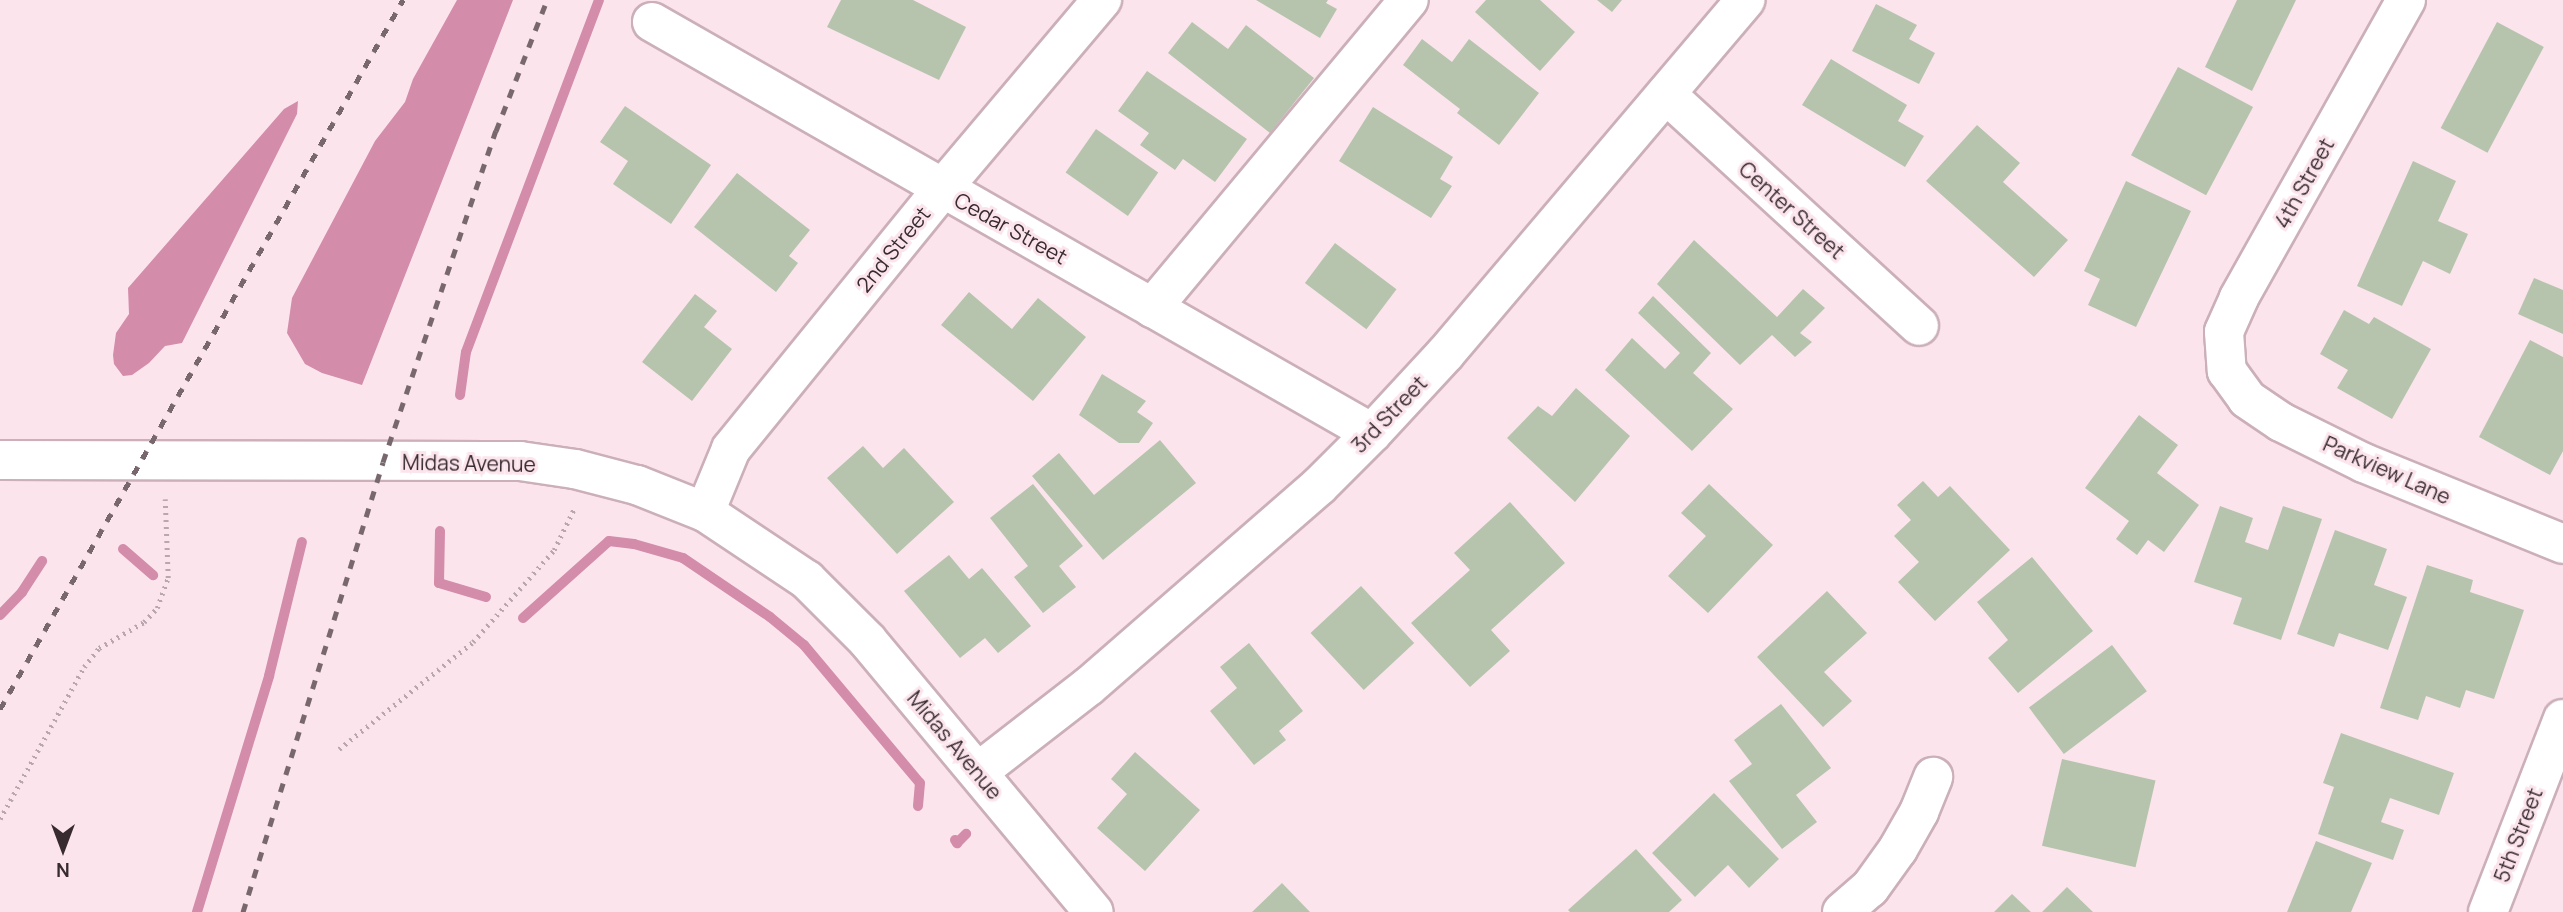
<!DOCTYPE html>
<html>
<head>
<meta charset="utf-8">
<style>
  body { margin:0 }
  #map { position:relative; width:2563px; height:912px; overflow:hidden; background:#fce4ed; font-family:Manrope,sans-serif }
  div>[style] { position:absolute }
  .water>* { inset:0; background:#d38ca9 }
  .stream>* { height:10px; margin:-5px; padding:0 5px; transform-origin:5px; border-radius:5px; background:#d38ca9 }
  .building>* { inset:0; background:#b6c4ad; transform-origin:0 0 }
  .path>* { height:4.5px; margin-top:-2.25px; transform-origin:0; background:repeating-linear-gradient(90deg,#baa6ae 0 2px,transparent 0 7px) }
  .roads { filter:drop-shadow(2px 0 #cbafb9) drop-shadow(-2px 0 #cbafb9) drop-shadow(0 2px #cbafb9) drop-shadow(0 -2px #cbafb9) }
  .minor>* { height:38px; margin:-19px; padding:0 19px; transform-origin:19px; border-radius:19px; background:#fff }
  .rail>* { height:5px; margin-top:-2.5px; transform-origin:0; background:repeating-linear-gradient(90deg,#78686e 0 9px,transparent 0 18px) }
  span { translate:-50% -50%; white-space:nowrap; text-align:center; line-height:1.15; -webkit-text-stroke:6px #fce4ed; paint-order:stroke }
  .street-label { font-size:21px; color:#372b30 }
  .north { position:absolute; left:28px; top:814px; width:70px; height:70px; -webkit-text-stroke:5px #fce4ed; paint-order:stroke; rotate:180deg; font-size:19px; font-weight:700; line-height:28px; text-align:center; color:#372b30 }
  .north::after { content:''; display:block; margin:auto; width:24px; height:32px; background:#372b30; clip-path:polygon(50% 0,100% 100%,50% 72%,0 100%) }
</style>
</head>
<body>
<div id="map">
  <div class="water">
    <i style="clip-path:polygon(457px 0,513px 0,362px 385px,322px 373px,305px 364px,287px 333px,292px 298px,375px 141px,405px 102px,413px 79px)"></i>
    <i style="clip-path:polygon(298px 101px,297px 114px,182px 343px,165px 346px,149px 363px,132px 375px,123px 376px,114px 364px,113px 355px,116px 333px,129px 314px,128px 288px,284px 109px)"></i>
  </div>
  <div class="stream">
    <i style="left:460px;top:395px;width:43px;rotate:-82.1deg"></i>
    <i style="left:466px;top:352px;width:376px;rotate:-69.3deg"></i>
    <i style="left:440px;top:531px;width:52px;rotate:91.1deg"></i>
    <i style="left:439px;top:583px;width:49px;rotate:16.6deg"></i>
    <i style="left:123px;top:549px;width:40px;rotate:41deg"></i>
    <i style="left:0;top:615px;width:32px;rotate:-46deg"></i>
    <i style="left:22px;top:592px;width:37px;rotate:-57deg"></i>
    <i style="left:523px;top:618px;width:115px;rotate:-41.8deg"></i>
    <i style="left:609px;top:541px;width:25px;rotate:7deg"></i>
    <i style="left:634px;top:544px;width:51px;rotate:15.9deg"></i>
    <i style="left:683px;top:558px;width:105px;rotate:34.1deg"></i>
    <i style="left:770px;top:617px;width:44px;rotate:39.5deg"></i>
    <i style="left:804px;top:645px;width:180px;rotate:50deg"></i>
    <i style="left:920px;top:783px;width:23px;rotate:95deg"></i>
    <i style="left:955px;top:840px;width:4px;rotate:56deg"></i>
    <i style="left:957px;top:843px;width:13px;rotate:-45deg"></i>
    <i style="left:197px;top:912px;width:247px;rotate:-73deg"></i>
    <i style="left:269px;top:676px;width:138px;rotate:-76.2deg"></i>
  </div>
  <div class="building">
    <i style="clip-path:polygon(841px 0,913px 0,966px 27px,939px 80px,827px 27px)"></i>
    <i style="clip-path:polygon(1256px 0,1328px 0,1326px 3px,1337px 9px,1320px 38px)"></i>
    <i style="clip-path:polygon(1486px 0,1540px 0,1575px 32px,1540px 71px,1475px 12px)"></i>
    <i style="clip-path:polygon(1597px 0,1622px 0,1612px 12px)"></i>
    <i style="clip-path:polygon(2237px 0,2296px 0,2252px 91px,2205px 67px)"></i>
    <i style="clip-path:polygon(1876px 4px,1917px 25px,1909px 39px,1935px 53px,1919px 84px,1852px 51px)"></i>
    <i style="clip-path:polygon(1192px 22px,1228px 49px,1246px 25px,1314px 78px,1270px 133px,1168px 53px)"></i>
    <i style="left:2497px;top:22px;width:53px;height:120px;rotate:28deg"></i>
    <i style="clip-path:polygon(1422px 39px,1452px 62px,1469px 39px,1539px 93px,1499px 145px,1457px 113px,1460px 109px,1403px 65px)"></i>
    <i style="clip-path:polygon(1831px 59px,1907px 105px,1898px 121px,1924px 136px,1905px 167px,1802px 105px)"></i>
    <i style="left:2178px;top:67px;width:85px;height:100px;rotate:28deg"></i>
    <i style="clip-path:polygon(1147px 71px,1247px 139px,1215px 182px,1183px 159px,1175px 170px,1140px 145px,1149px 133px,1118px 111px)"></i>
    <i style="clip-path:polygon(625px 106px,711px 165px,671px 224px,613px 184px,628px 161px,600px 142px)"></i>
    <i style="clip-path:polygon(1373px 107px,1453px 157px,1440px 179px,1452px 186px,1431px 218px,1339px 161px)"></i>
    <i style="clip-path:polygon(1977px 125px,2020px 163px,2003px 182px,2068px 240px,2034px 277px,1926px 181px)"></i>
    <i style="left:1096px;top:129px;width:76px;height:53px;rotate:35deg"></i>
    <i style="clip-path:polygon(2413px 161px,2456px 181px,2438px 221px,2468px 234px,2450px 274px,2423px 261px,2402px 306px,2357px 286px)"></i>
    <i style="clip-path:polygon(737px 173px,810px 230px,789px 256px,798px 263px,776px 292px,694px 227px)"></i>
    <i style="clip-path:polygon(2126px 181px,2191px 211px,2136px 327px,2088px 305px,2100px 279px,2084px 271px)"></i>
    <i style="clip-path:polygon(1694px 240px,1777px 317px,1803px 289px,1825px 308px,1800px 333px,1812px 342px,1795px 357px,1772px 335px,1740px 365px,1657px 284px)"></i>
    <i style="left:1335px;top:243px;width:77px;height:50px;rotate:37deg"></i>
    <i style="clip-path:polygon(2534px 278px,2563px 290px,2563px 334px,2518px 314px)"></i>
    <i style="clip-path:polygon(969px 292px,1012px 329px,1038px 298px,1086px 337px,1033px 401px,941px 325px)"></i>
    <i style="clip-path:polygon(695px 294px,717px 311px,704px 327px,732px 349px,692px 401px,642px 362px)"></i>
    <i style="clip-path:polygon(1653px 296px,1711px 353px,1693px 373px,1733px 409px,1692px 451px,1605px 370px,1632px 338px,1665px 369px,1680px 353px,1638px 313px)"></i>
    <i style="clip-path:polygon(2344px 310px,2369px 324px,2374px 317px,2431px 349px,2392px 419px,2337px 388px,2348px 370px,2320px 354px)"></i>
    <i style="clip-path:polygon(2530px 340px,2563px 357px,2563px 451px,2550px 475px,2479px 437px)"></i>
    <i style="clip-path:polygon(1102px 374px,1146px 401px,1137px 412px,1153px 423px,1139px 443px,1119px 443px,1079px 415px)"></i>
    <i style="clip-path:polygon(1576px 388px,1630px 436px,1575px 502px,1507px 438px,1538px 406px,1552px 416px)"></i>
    <i style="clip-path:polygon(2139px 415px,2178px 445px,2157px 473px,2199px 505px,2164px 552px,2148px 540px,2137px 555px,2116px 539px,2129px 521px,2085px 488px)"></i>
    <i style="clip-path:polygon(1160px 440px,1196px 483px,1103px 560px,1032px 476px,1059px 453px,1094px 495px)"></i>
    <i style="clip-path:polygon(863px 446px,883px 468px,904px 448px,954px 502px,897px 554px,827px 478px)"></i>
    <i style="clip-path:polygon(1923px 481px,1938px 497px,1950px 486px,2010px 550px,1935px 621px,1898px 582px,1919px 562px,1894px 536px,1911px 520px,1897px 505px)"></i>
    <i style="clip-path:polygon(1033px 484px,1083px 546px,1059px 566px,1076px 587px,1043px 613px,1014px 577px,1028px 566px,990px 518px)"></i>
    <i style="clip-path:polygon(1709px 484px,1773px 545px,1708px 613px,1668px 576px,1706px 536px,1681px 513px)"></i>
    <i style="clip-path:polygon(1510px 502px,1565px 563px,1491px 630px,1510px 651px,1470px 687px,1411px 623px,1470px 570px,1454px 553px)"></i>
    <i style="clip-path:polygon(2220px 506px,2253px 518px,2245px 542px,2268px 550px,2283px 506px,2322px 519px,2281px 640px,2233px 624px,2242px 598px,2194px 582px)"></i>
    <i style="clip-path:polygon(2335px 530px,2387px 549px,2374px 585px,2407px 597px,2388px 650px,2339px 633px,2334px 647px,2297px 634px)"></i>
    <i style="clip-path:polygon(949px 555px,969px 579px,982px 568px,1031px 626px,998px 653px,985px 638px,960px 658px,904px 591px)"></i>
    <i style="clip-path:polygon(2032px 557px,2093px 631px,2018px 693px,1988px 658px,2008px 640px,1977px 602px)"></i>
    <i style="clip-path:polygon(2427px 565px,2473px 580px,2470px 592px,2524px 610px,2494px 699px,2466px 690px,2460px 708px,2426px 696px,2418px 720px,2380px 708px)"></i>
    <i style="left:1361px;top:586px;width:78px;height:69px;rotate:47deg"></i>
    <i style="clip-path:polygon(1827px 591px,1867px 633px,1824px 672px,1852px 701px,1823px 727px,1757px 657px)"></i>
    <i style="clip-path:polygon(1249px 643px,1303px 711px,1279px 731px,1286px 740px,1254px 765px,1210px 711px,1237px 688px,1220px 667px)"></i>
    <i style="left:2112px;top:645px;width:58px;height:104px;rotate:53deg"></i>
    <i style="clip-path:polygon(1781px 704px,1831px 768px,1796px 795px,1817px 822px,1782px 849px,1729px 781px,1752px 764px,1734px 740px)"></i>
    <i style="clip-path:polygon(2341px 733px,2454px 773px,2439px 815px,2390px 798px,2381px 822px,2404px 830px,2393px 860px,2318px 834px,2334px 787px,2323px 783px)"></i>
    <i style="clip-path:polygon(1135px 752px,1200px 810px,1145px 871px,1097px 828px,1127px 794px,1111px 779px)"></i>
    <i style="left:2062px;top:759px;width:96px;height:89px;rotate:13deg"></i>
    <i style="clip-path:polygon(1714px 793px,1779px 859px,1749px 888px,1728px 865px,1695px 897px,1652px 853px)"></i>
    <i style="clip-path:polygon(2316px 841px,2372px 863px,2351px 912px,2287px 912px)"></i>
    <i style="clip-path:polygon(1636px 849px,1682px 900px,1669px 912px,1570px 912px,1568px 910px)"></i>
    <i style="clip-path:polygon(1282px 883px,1310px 912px,1252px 912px)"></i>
    <i style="clip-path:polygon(2067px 887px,2093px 912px,2042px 912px)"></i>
    <i style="clip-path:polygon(2012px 894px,2031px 912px,1994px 912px)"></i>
  </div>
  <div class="path">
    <i style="left:339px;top:749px;width:171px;rotate:-38.6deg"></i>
    <i style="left:473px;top:642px;width:123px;rotate:-48.6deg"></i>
    <i style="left:554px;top:550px;width:46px;rotate:-64deg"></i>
    <i style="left:0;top:819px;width:174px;rotate:-61.1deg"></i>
    <i style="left:84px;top:667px;width:24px;rotate:-52deg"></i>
    <i style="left:99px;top:648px;width:52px;rotate:-30deg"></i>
    <i style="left:144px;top:622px;width:19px;rotate:-47deg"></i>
    <i style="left:157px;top:608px;width:32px;rotate:-70deg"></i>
    <i style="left:168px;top:578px;width:79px;rotate:-92.2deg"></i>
  </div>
  <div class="roads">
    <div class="minor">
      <i style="left:2406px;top:0;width:342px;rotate:119.3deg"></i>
      <i style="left:2239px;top:298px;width:37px;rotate:114deg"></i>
      <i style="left:2224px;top:332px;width:39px;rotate:86deg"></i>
      <i style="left:2227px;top:371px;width:34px;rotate:54deg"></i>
      <i style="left:2247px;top:399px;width:41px;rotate:34.1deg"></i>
      <i style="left:2281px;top:422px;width:93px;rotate:26.3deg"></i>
      <i style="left:2364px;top:463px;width:215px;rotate:22.1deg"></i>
      <i style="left:652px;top:22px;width:829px;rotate:29.72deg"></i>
      <i style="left:1666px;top:94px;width:343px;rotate:42.5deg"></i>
      <i style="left:1152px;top:308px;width:401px;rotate:-50.2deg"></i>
      <i style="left:0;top:460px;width:520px;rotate:0.11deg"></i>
      <i style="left:520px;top:461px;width:56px;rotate:8.3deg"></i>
      <i style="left:575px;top:469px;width:64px;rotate:14.5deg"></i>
      <i style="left:637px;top:485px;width:73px;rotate:21.7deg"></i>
      <i style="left:705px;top:512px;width:123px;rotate:33.7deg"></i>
      <i style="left:807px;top:580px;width:85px;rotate:45deg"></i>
      <i style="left:867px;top:640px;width:354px;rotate:50.2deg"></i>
      <i style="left:705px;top:512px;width:68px;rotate:-67.6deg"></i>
      <i style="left:731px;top:449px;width:335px;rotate:-50.9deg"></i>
      <i style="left:942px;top:189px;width:248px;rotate:-49.8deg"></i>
      <i style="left:978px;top:772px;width:140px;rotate:-37.8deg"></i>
      <i style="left:1089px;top:686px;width:305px;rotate:-41deg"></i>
      <i style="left:1319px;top:486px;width:75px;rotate:-45deg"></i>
      <i style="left:1372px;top:433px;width:109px;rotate:-47.2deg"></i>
      <i style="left:1446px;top:353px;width:463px;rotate:-49.7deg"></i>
      <i style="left:1842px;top:912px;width:37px;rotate:-41deg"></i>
      <i style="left:1870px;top:888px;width:48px;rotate:-54.3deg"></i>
      <i style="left:1898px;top:849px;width:43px;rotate:-60.4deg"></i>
      <i style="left:1919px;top:812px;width:38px;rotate:-68deg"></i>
      <i style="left:2488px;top:912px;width:207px;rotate:-68.8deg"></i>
    </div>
  </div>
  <div class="rail">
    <i style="left:0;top:709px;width:816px;rotate:-60.39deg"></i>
    <i style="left:243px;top:912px;width:471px;rotate:-72.7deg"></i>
    <i style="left:383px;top:462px;width:350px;rotate:-71.2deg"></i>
    <i style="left:496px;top:131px;width:141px;rotate:-68.7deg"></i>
  </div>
  <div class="street-label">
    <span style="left:2304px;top:183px;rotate:-61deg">4th Street</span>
    <span style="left:1792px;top:210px;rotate:42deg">Center Street</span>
    <span style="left:1011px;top:228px;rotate:29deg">Cedar Street</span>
    <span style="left:893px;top:249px;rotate:-51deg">2nd Street</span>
    <span style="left:1389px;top:414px;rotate:-46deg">3rd Street</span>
    <span style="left:469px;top:463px;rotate:1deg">Midas Avenue</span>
    <span style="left:2387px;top:470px;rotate:24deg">Parkview Lane</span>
    <span style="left:955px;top:745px;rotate:50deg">Midas Avenue</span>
    <span style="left:2518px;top:835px;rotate:-69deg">5th Street</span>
  </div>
  <div class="north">N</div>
</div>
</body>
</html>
